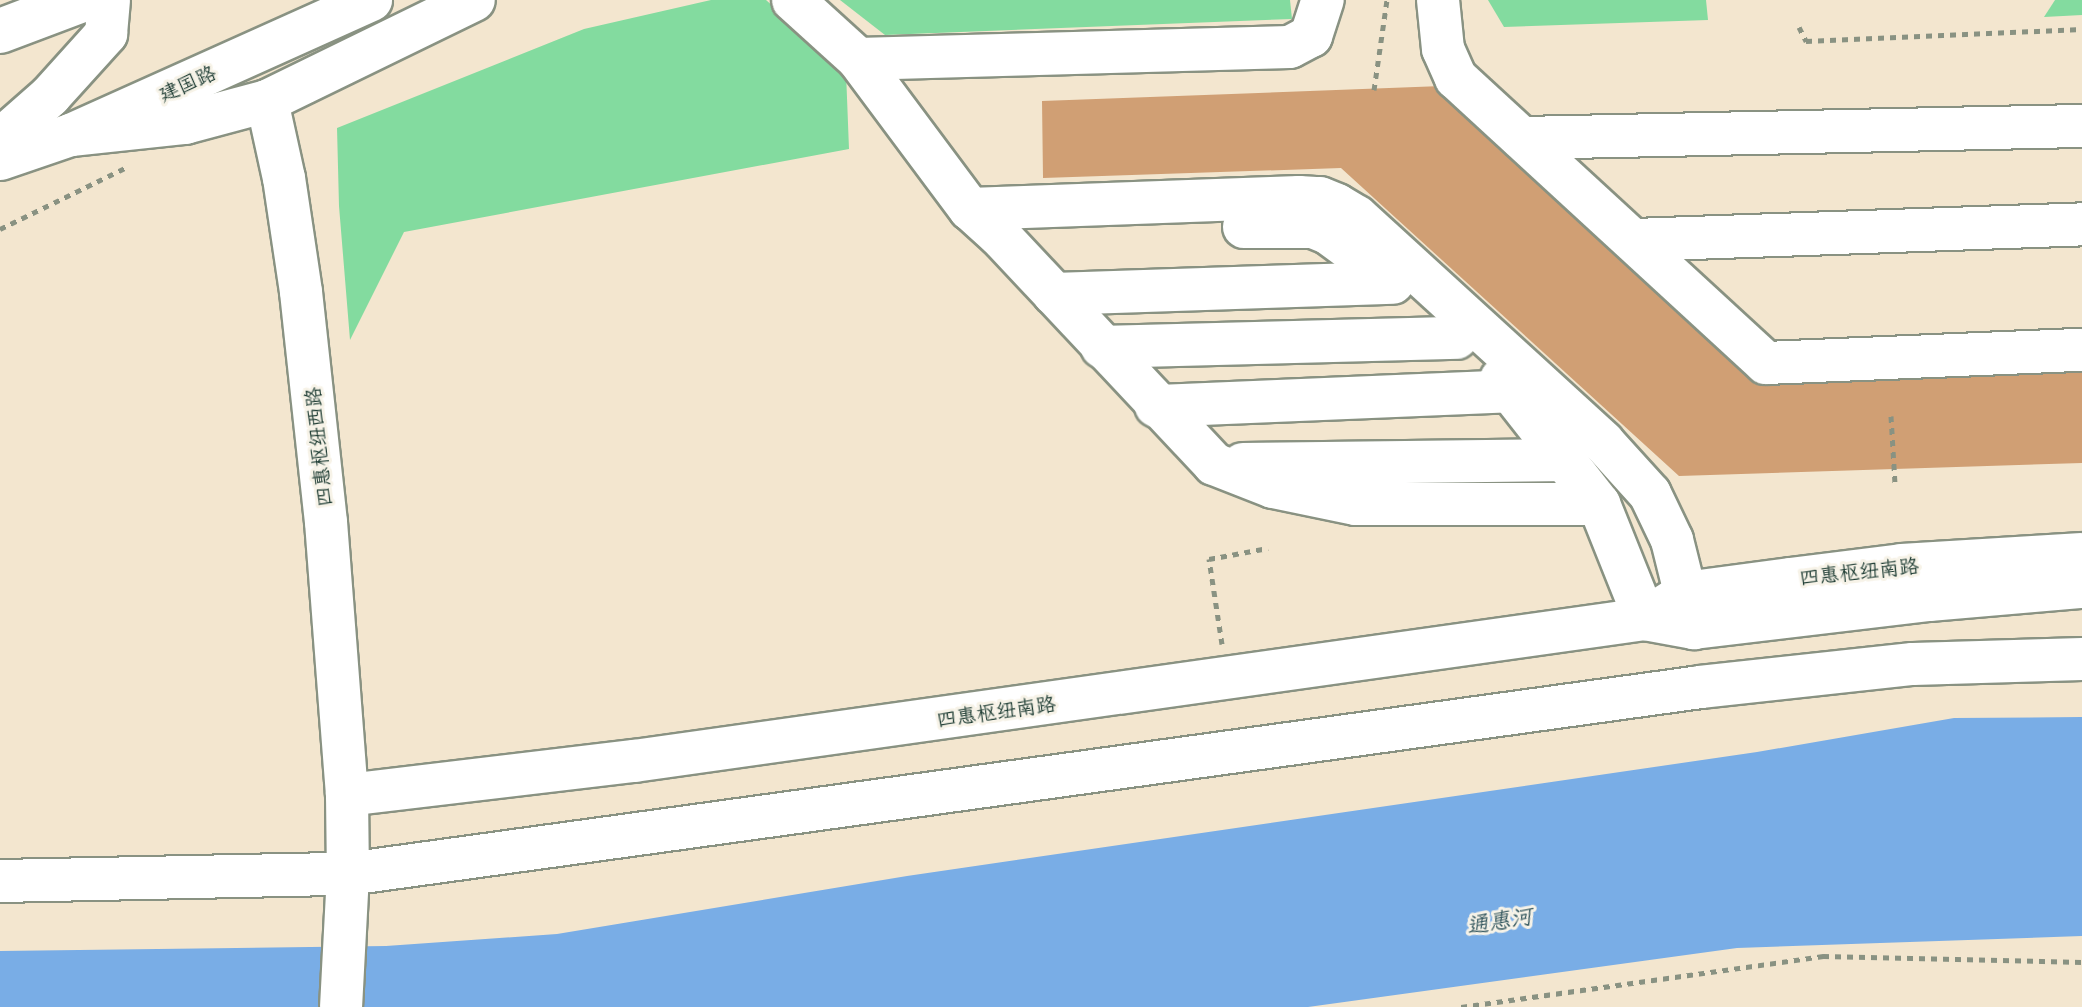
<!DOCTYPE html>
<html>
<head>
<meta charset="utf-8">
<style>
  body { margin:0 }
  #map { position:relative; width:2082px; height:1007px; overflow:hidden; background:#f3e6cf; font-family:"Playpen Sans","LXGW WenKai TC",sans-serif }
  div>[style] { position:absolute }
  .green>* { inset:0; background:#83db9f }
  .water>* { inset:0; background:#79ade6 }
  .building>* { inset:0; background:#d09f74 }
  .path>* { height:5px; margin-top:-2.5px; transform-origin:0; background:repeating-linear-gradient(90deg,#899282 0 6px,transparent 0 12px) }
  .roads { filter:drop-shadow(2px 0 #899282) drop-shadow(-2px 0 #899282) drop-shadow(0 2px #899282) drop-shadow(0 -2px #899282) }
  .minor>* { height:42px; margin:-21px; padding:0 21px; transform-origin:21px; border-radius:21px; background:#fff }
  .highway>* { height:44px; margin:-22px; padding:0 22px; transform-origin:22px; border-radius:22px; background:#fff }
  span { translate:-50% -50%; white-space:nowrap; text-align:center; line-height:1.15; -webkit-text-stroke:6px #f7f3e8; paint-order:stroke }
  .street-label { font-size:20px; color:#1f3d34 }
  .water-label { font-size:22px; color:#365960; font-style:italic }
</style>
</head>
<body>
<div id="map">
  <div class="green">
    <i style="clip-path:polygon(711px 0,766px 0,846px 72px,849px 149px,404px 232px,350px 340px,339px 206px,337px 128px,584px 29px)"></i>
    <i style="clip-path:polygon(840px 0,1290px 0,1292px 19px,885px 35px)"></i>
    <i style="clip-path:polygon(1488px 0,1706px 0,1708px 20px,1504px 27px)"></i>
    <i style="clip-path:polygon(2055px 0,2082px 0,2082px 15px,2044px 17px)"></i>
  </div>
  <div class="water">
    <i style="clip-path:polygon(2082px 717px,2082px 936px,1737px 948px,1308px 1007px,0 1007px,0 951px,386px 946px,557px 934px,907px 876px,1757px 752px,1954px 718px)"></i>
  </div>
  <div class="building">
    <i style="clip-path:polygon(1442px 86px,1770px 371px,2082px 357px,2082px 463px,1679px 476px,1341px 168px,1043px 178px,1042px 101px)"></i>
  </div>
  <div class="path">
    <i style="left:1799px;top:27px;width:16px;rotate:63deg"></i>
    <i style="left:1806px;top:41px;width:276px;rotate:-2.5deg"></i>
    <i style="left:1374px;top:90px;width:91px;rotate:-81.8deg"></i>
    <i style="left:0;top:229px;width:139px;rotate:-26deg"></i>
    <i style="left:1891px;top:416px;width:67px;rotate:86.6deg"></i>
    <i style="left:1222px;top:644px;width:86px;rotate:-98.7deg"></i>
    <i style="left:1209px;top:559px;width:60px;rotate:-10.6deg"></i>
    <i style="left:1461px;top:1007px;width:366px;rotate:-8deg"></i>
    <i style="left:1823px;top:956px;width:259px;rotate:1.3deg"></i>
  </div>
  <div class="roads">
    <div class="minor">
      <i style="left:793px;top:0;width:88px;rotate:42.2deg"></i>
      <i style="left:858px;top:59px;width:432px;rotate:-1.6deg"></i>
      <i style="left:1290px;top:47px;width:24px;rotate:-28deg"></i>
      <i style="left:1311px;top:36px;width:38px;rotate:-72deg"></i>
      <i style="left:1438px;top:0;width:49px;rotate:84.2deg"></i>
      <i style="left:1443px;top:49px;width:32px;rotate:66deg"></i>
      <i style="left:1456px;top:78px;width:421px;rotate:42.6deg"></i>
      <i style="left:1766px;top:363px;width:316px;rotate:-2.4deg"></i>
      <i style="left:858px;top:59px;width:187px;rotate:53.3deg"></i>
      <i style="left:970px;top:209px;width:39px;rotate:42deg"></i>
      <i style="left:999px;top:235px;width:314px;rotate:46.8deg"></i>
      <i style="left:1214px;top:464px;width:63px;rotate:21.3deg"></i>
      <i style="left:1273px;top:487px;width:85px;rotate:11.6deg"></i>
      <i style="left:1356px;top:504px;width:243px"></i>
      <i style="left:267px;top:101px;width:79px;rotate:77.6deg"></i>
      <i style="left:284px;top:178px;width:115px;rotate:81.5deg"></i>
      <i style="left:301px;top:292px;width:231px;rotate:83.8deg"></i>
      <i style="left:326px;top:522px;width:274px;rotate:85.6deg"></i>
      <i style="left:347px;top:795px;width:79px;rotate:89.3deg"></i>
      <i style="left:348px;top:874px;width:133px;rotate:93deg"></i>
      <i style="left:71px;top:135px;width:115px;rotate:-6deg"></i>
      <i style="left:185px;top:123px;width:85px;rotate:-15deg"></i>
      <i style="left:267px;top:101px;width:230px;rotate:-26deg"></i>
      <i style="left:1522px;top:138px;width:560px;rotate:-1.23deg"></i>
      <i style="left:0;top:140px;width:67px;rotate:-41.3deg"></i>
      <i style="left:50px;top:96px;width:84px;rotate:-47.9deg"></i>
      <i style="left:106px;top:34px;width:34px;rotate:-85deg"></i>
      <i style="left:0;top:159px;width:75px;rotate:-18.7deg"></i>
      <i style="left:71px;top:135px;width:329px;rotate:-24.2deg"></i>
      <i style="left:970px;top:209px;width:329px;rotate:-2.1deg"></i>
      <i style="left:1299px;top:197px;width:21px;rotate:3deg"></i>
      <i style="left:1320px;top:198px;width:18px;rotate:22deg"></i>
      <i style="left:1337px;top:205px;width:23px;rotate:31deg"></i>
      <i style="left:1357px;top:217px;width:333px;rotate:42.4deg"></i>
      <i style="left:1603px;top:442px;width:70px;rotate:47.9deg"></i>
      <i style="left:1650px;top:494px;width:51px;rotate:64.4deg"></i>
      <i style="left:1672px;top:540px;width:91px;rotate:76deg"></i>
      <i style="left:1244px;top:227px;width:69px"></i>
      <i style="left:1313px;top:227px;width:16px;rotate:22deg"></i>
      <i style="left:1328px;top:233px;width:52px;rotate:36.4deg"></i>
      <i style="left:1634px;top:240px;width:448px;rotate:-2deg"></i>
      <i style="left:1054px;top:294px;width:339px;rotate:-1.9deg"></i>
      <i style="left:1102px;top:347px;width:355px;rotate:-1.5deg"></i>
      <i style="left:1501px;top:379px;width:159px;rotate:51.9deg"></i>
      <i style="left:1599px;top:504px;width:124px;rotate:68.2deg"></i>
      <i style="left:1156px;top:406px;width:357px;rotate:-2.4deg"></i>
      <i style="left:1243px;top:464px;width:324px;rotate:-0.7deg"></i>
      <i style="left:1662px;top:608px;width:27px;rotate:-33deg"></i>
      <i style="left:1685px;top:593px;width:106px;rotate:-7.6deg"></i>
      <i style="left:1790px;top:579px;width:113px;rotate:-7.1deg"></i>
      <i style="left:1902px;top:565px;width:180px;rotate:-3.5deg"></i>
      <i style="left:347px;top:795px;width:289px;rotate:-6.8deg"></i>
      <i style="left:634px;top:761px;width:1021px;rotate:-8deg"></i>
      <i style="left:1645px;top:619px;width:50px;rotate:10.4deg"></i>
      <i style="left:1694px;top:628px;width:237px;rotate:-6.8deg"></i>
      <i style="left:1929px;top:600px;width:154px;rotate:-4.9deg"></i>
      <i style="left:0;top:881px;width:348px;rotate:-1.2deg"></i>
      <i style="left:348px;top:874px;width:1365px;rotate:-7.87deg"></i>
      <i style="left:1700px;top:687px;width:214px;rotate:-6.2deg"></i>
      <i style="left:1913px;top:664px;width:169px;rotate:-1.7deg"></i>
    </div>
    <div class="highway">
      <i style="left:0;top:31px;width:88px;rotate:-20.7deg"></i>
    </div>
  </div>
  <div class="street-label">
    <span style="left:187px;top:83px;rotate:-24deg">建国路</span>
    <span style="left:318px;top:447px;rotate:-96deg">四惠枢纽西路</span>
    <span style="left:1859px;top:571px;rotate:-6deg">四惠枢纽南路</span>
    <span style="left:996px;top:711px;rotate:-8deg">四惠枢纽南路</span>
  </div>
  <div class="water-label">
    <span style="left:1499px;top:919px;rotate:-9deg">通惠河</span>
  </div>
</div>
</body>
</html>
